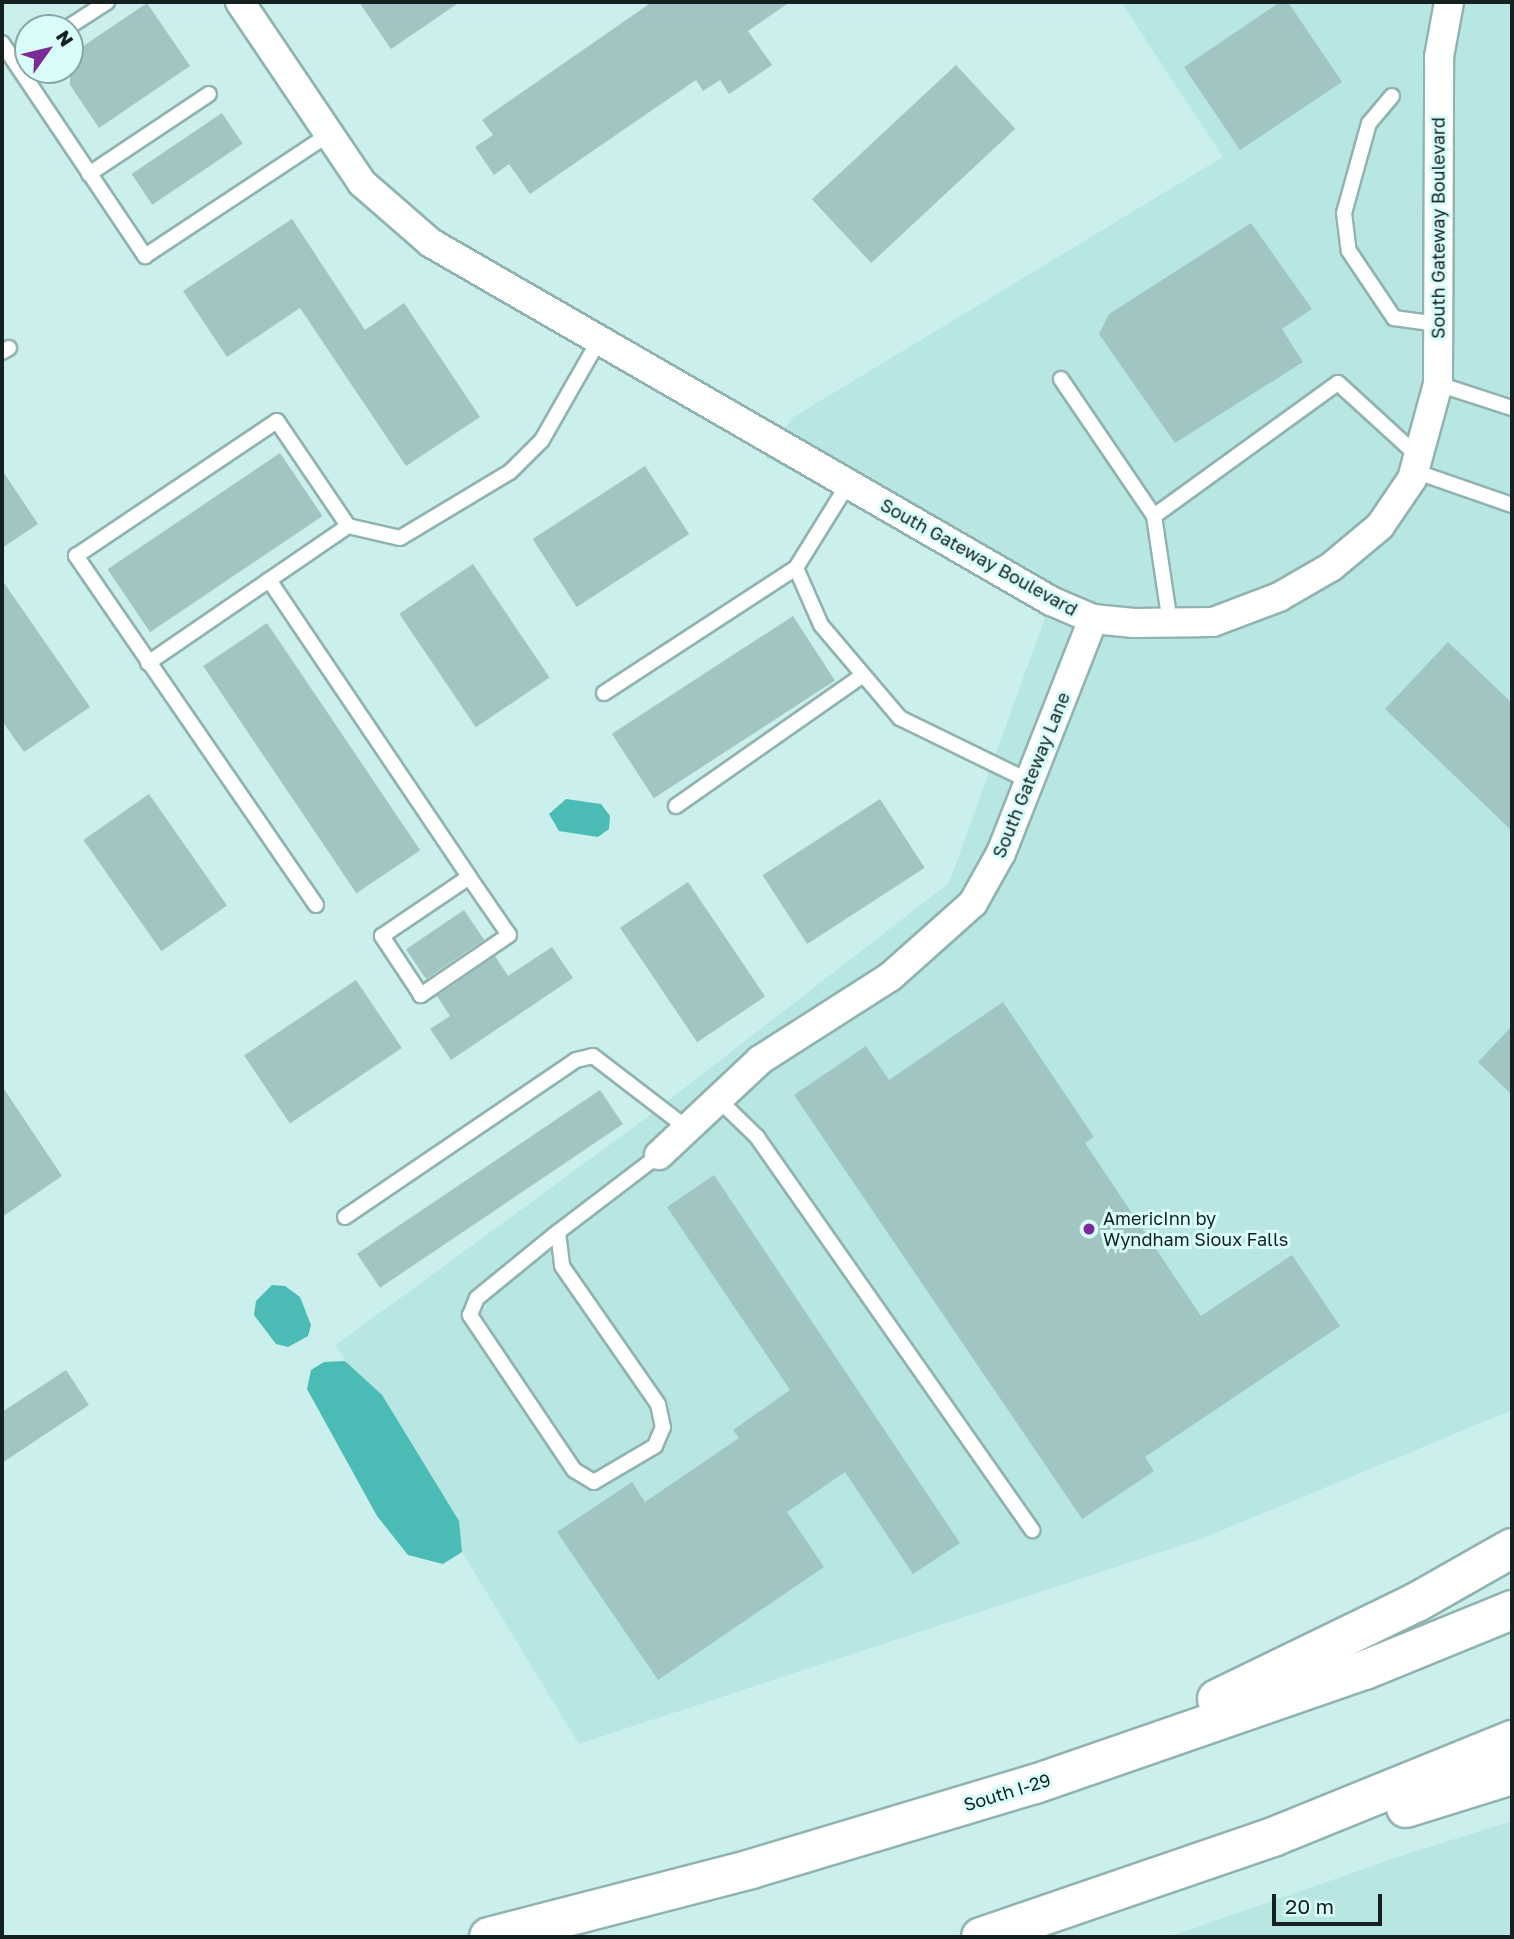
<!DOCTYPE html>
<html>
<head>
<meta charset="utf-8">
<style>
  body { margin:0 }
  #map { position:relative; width:1514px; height:1939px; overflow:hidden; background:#cbefec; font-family:"Golos Text",sans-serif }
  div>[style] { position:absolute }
  .built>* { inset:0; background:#b8e6e3 }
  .water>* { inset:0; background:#4bbbb5 }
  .building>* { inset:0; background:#a1c5c2; transform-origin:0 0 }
  .roads { filter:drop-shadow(2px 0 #90b3b0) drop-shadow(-2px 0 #90b3b0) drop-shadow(0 2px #90b3b0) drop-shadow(0 -2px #90b3b0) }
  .lane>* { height:14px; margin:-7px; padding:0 7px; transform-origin:7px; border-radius:7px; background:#fff }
  .street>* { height:28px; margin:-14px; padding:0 14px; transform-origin:14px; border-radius:14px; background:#fff }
  .highway>* { height:38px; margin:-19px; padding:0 19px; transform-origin:19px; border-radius:19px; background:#fff }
  .dots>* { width:19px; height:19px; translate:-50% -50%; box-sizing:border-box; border:4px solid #d8fdfa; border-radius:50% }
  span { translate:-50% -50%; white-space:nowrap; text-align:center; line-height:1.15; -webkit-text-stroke:6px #d8fdfa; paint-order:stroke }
  .street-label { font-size:18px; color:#142120 }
  .poi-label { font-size:18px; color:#142120 }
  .left { translate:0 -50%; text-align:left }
  .frame { position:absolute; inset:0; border:4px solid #142120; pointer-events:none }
  .north { position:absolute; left:14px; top:14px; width:70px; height:70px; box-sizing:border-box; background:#d8fdfa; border:2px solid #8aa5a3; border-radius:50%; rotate:56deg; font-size:19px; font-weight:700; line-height:28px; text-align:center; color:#142120 }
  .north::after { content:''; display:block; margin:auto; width:24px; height:32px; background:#7b2a9a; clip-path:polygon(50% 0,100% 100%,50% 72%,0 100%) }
  .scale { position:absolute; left:1272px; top:1894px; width:110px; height:32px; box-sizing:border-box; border:4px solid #142120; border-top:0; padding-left:9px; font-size:21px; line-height:24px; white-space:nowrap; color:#142120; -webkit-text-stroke:5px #d8fdfa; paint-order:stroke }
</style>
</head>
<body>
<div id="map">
  <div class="built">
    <i style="clip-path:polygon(1121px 2px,1512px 2px,1512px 1410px,1201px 1539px,579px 1744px,336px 1345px,638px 1124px,949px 883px,1051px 601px,765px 457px,792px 418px,1223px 157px)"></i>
    <i style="clip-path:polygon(1512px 1821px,1512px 1937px,1169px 1937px,1401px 1856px)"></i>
  </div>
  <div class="water">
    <i style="clip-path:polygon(566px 799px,601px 804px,610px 816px,609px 829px,598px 837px,559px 831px,549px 814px)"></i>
    <i style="clip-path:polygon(272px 1285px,285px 1286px,300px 1297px,311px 1325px,308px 1336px,288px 1347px,276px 1344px,254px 1315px,256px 1301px)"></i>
    <i style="clip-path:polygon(345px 1361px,382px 1395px,459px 1521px,462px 1552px,443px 1564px,408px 1555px,377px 1516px,307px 1389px,311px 1370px,324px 1362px)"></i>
  </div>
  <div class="building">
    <i style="clip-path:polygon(359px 2px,460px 2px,391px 49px)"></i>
    <i style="clip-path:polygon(652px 2px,790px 2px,748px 31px,772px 65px,729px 94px,720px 80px,703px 91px,696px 80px,530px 194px,509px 164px,494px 175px,475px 147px,493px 135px,482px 120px)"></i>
    <i style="clip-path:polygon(1280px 2px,1288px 2px,1342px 82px,1240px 150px,1184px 67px)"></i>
    <i style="clip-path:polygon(147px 3px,190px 66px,99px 128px,70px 85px,70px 55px)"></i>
    <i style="left:956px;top:65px;width:87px;height:197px;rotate:47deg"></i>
    <i style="left:222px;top:113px;width:37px;height:109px;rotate:56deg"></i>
    <i style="clip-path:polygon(292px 219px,365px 330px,404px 303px,480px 417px,406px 466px,300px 308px,227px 357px,183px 291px)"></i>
    <i style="clip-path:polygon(1251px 223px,1312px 309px,1282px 329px,1303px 362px,1175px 443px,1099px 334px,1109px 314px)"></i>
    <i style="left:280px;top:453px;width:76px;height:208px;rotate:56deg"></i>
    <i style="left:645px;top:466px;width:81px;height:134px;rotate:57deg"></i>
    <i style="clip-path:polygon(2px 470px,38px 524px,2px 548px)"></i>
    <i style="left:473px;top:564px;width:137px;height:89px;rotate:56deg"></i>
    <i style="clip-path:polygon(2px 580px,90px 707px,24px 752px,2px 721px)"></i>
    <i style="left:793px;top:616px;width:77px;height:216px;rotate:57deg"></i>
    <i style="left:267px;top:623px;width:274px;height:77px;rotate:56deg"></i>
    <i style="clip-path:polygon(1448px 642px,1512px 703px,1512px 831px,1385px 709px)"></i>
    <i style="left:149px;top:794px;width:136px;height:80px;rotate:55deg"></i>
    <i style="left:880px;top:799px;width:82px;height:140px;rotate:57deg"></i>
    <i style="left:688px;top:882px;width:138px;height:82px;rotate:56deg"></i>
    <i style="left:464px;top:910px;width:36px;height:70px;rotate:56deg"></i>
    <i style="clip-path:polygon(552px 947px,573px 978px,451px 1060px,430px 1029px,450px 1016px,437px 996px,495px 956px,508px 976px)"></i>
    <i style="left:356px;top:980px;width:82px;height:135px;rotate:56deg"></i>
    <i style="clip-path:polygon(1003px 1002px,1094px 1137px,1085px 1143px,1201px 1316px,1292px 1255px,1340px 1326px,1145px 1457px,1154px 1471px,1082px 1519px,794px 1095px,866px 1046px,889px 1080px)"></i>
    <i style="clip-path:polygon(1512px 1026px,1512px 1095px,1478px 1062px)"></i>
    <i style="clip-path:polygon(2px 1086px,62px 1176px,2px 1217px)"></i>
    <i style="left:600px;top:1090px;width:41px;height:293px;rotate:56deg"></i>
    <i style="clip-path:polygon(714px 1175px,960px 1543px,913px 1574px,845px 1472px,787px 1512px,824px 1567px,658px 1680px,557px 1532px,632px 1482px,645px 1502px,739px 1438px,733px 1430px,790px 1390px,667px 1207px)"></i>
    <i style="clip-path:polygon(66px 1370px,89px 1405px,2px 1463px,2px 1412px)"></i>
  </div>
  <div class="roads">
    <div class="lane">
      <i style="left:67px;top:28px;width:48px;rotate:-33deg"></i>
      <i style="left:2px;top:43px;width:257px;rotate:56.1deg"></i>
      <i style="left:145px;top:256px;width:221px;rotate:-33.5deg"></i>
      <i style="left:1392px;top:96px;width:35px;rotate:130deg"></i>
      <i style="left:1369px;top:123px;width:93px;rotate:105.5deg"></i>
      <i style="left:1344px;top:213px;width:38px;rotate:83deg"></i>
      <i style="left:1349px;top:251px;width:81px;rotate:56.1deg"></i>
      <i style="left:1394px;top:318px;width:44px;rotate:7.8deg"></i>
      <i style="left:89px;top:174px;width:144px;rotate:-33.7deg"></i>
      <i style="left:2px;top:352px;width:8px;rotate:-30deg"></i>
      <i style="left:1061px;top:379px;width:166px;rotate:55.8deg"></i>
      <i style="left:1438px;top:384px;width:78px;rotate:18deg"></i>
      <i style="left:1414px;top:471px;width:104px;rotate:19.1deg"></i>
      <i style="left:848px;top:484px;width:99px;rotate:121.8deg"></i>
      <i style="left:796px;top:568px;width:62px;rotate:66.3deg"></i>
      <i style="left:821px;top:625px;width:122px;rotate:49.7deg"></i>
      <i style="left:900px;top:718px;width:144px;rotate:26deg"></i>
      <i style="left:269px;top:580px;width:358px;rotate:56deg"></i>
      <i style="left:469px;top:877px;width:70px;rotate:55.4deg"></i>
      <i style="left:509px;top:935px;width:107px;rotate:145.7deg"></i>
      <i style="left:421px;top:995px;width:71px;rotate:-123.5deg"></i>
      <i style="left:382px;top:936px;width:105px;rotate:-34.1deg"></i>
      <i style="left:1170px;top:623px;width:108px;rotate:-98.5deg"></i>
      <i style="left:1154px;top:516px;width:227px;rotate:-35.9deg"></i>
      <i style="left:1338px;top:383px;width:108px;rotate:42.4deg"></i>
      <i style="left:148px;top:663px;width:242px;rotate:-34.4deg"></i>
      <i style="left:348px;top:526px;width:53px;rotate:13deg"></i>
      <i style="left:400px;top:538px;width:128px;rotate:-31deg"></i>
      <i style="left:510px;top:472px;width:45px;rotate:-45deg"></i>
      <i style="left:542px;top:440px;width:115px;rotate:-60.3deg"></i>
      <i style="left:604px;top:693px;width:229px;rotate:-33.1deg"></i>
      <i style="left:676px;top:806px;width:228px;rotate:-35deg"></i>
      <i style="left:316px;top:905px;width:424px;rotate:-124.5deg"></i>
      <i style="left:76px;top:556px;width:242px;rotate:-33.9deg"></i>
      <i style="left:277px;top:421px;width:127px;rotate:55.9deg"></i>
      <i style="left:719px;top:1100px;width:53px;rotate:44.2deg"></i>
      <i style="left:757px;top:1137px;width:480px;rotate:55deg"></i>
      <i style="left:345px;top:1217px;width:279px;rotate:-34.2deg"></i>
      <i style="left:576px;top:1060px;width:17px;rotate:-13deg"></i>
      <i style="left:593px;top:1056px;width:120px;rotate:37.5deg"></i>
      <i style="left:558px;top:1232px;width:34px;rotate:83deg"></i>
      <i style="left:562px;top:1266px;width:168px;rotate:55.2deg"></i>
      <i style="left:658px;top:1404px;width:24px;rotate:78deg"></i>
      <i style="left:663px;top:1427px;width:21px;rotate:113deg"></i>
      <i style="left:655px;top:1446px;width:71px;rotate:149.5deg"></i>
      <i style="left:594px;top:1482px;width:23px;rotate:-149deg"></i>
      <i style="left:574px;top:1470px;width:187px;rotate:-123.9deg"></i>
      <i style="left:470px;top:1315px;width:18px;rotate:-68deg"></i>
      <i style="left:477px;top:1298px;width:104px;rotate:-39.2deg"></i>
      <i style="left:558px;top:1232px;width:127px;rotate:-37.3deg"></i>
    </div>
    <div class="street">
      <i style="left:240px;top:2px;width:218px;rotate:56deg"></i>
      <i style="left:362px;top:183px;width:91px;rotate:41deg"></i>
      <i style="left:431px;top:243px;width:716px;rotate:30deg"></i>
      <i style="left:1051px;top:601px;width:46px;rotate:23.2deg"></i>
      <i style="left:1093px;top:619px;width:41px;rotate:5.6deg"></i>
      <i style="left:1134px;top:623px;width:79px;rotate:-0.7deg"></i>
      <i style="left:1213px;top:622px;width:71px;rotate:-20.7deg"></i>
      <i style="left:1279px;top:597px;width:60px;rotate:-30deg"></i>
      <i style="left:1331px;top:567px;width:64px;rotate:-39.9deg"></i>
      <i style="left:1380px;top:526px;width:57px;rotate:-55.8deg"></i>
      <i style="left:1412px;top:479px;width:98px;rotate:-74.7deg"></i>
      <i style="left:1438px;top:384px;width:327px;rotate:-89.8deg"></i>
      <i style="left:1439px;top:57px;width:56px;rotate:-79.7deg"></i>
      <i style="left:659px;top:1155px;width:139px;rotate:-43.2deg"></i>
      <i style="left:760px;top:1060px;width:154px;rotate:-32.6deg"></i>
      <i style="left:890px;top:977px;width:111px;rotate:-41.7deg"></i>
      <i style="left:973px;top:903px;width:57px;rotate:-60.8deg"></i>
      <i style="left:1001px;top:853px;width:251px;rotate:-68.5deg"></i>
    </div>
    <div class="highway">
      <i style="left:1217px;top:1699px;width:222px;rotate:-25.9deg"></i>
      <i style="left:1417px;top:1602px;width:109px;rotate:-29.6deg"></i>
      <i style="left:1406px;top:1808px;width:111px;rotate:-17.3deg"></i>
      <i style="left:489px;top:1937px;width:271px;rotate:-14.5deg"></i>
      <i style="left:751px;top:1869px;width:296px;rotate:-16.7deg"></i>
      <i style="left:1035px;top:1784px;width:349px;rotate:-19.1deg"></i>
      <i style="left:1365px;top:1670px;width:159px;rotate:-22.2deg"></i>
      <i style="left:981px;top:1937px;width:309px;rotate:-18.9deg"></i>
      <i style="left:1273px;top:1837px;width:258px;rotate:-22.1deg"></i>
    </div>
  </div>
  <div class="dots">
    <i style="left:1089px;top:1229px;background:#7b2a9a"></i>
  </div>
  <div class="street-label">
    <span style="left:1438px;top:228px;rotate:-90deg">South Gateway Boulevard</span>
    <span style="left:979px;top:557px;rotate:29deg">South Gateway Boulevard</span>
    <span style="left:1031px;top:775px;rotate:-68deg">South Gateway Lane</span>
    <span style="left:1007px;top:1792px;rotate:-17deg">South I-29</span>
  </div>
  <div class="poi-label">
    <span class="left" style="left:1103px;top:1229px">AmericInn by<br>Wyndham Sioux Falls</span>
  </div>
  <div class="frame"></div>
  <div class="north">N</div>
  <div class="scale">20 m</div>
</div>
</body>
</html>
